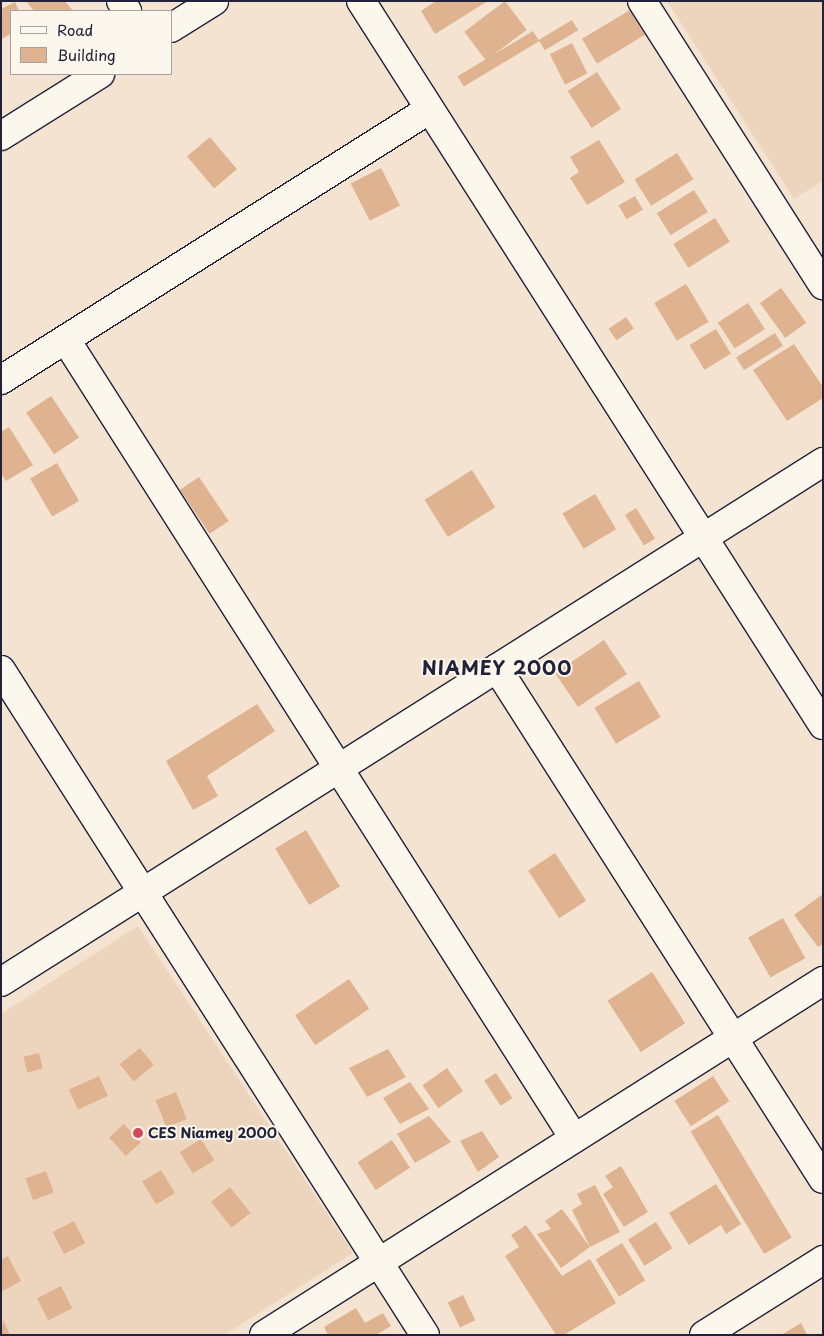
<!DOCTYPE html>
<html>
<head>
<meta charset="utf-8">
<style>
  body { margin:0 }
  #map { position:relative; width:824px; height:1336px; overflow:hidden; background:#f3e3d0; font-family:"Playpen Sans",sans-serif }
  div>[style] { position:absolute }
  .built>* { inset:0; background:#edd5bd }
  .building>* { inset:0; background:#e0b390; transform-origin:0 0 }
  .roads { filter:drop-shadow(1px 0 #22223b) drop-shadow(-1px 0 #22223b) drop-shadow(0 1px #22223b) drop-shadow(0 -1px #22223b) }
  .street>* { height:28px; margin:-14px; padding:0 14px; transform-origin:14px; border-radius:14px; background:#fbf7ec }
  .dots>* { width:14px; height:14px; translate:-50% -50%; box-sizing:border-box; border:2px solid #fbf7ec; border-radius:50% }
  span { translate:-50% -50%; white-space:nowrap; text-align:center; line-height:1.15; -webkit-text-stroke:4px #fbf7ec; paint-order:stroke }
  .poi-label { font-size:14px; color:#22223b; font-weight:700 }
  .left { translate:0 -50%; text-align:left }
  .district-label { font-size:19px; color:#22223b; font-weight:700; letter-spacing:1px }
  .frame { position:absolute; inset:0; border:2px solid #22223b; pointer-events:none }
  .legend { position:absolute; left:10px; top:10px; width:162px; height:65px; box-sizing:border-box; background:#fbf7ec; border:1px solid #a4a2a5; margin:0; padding:6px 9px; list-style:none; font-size:15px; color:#22223b }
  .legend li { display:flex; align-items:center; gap:10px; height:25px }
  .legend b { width:25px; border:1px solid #a4a2a5 }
</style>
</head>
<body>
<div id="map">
  <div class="built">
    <i style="clip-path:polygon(667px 1px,823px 1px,823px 181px,794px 199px)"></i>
    <i style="clip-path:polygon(138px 926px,353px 1253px,224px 1335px,1px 1335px,1px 1014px)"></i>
  </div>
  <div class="building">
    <i style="clip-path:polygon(26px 1px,65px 1px,73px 11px,34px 11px)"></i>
    <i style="clip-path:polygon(436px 1px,488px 1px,435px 34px,421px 11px)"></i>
    <i style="left:505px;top:1px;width:36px;height:51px;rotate:53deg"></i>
    <i style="clip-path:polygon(15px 2px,19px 11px,11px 11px,11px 34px,1px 39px,1px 9px)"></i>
    <i style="left:630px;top:10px;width:29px;height:56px;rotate:59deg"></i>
    <i style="left:572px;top:20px;width:12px;height:39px;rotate:59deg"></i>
    <i style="left:533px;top:31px;width:12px;height:88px;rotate:59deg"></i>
    <i style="left:572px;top:43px;width:34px;height:25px;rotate:63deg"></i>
    <i style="left:597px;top:72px;width:44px;height:35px;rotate:57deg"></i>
    <i style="left:210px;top:137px;width:42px;height:30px;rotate:50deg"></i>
    <i style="clip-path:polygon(599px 140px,625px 182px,587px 205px,570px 178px,579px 172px,570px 157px)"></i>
    <i style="left:677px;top:153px;width:31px;height:50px;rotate:58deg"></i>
    <i style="left:381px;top:168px;width:42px;height:34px;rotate:63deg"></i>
    <i style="left:694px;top:190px;width:26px;height:44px;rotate:58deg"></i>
    <i style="left:635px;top:196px;width:16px;height:19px;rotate:60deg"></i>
    <i style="left:715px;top:218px;width:28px;height:49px;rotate:58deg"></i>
    <i style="left:686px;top:284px;width:44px;height:37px;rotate:59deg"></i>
    <i style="left:781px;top:288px;width:43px;height:26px;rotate:54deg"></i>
    <i style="left:748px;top:303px;width:31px;height:36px;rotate:57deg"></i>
    <i style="left:626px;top:317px;width:14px;height:21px;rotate:56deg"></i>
    <i style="left:716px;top:329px;width:29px;height:31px;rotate:59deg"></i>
    <i style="left:775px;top:333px;width:15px;height:46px;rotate:58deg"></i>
    <i style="clip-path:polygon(794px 344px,823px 387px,823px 398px,787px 421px,753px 370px)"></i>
    <i style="left:51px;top:396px;width:50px;height:30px;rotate:56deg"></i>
    <i style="clip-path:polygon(9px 427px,33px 465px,6px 481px,1px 473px,1px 432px)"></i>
    <i style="left:57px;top:463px;width:44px;height:31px;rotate:60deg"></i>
    <i style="left:472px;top:470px;width:44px;height:56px;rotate:58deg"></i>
    <i style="left:199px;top:477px;width:53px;height:23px;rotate:56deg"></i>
    <i style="left:595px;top:494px;width:41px;height:38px;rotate:59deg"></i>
    <i style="left:636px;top:508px;width:36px;height:13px;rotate:58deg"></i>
    <i style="left:604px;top:640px;width:41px;height:59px;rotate:56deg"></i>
    <i style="left:639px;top:681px;width:42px;height:52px;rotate:59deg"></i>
    <i style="clip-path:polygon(257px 704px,275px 731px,207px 776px,218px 796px,193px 810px,166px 761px)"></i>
    <i style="left:306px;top:830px;width:66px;height:36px;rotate:59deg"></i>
    <i style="left:555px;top:853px;width:57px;height:32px;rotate:57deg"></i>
    <i style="clip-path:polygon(823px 894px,823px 944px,818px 947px,794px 915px)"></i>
    <i style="left:783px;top:918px;width:46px;height:40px;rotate:61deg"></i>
    <i style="left:652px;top:972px;width:61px;height:53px;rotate:57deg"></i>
    <i style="left:349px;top:979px;width:36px;height:65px;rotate:56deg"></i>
    <i style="left:140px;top:1048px;width:22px;height:26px;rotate:51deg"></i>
    <i style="clip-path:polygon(388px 1049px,406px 1077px,367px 1097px,349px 1068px)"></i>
    <i style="left:39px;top:1053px;width:16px;height:16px;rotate:76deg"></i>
    <i style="left:447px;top:1068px;width:28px;height:30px;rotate:55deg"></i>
    <i style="left:496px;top:1073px;width:30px;height:14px;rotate:57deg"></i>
    <i style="left:99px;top:1076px;width:22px;height:33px;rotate:66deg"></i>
    <i style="left:713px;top:1076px;width:30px;height:46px;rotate:57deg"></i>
    <i style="clip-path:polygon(410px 1082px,429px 1109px,400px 1124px,383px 1098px)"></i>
    <i style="left:176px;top:1092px;width:29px;height:22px;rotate:68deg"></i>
    <i style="left:718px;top:1115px;width:143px;height:32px;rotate:59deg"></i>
    <i style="clip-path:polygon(429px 1116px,451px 1142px,415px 1163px,397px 1134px)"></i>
    <i style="left:124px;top:1124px;width:25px;height:20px;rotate:48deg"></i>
    <i style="clip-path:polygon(482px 1131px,499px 1157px,478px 1172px,460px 1141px)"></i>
    <i style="left:201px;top:1139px;width:25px;height:25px;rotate:58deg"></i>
    <i style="left:392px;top:1140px;width:33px;height:41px;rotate:57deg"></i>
    <i style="clip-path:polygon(621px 1166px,648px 1212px,624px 1227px,603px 1194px,613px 1187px,605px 1176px)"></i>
    <i style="left:161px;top:1170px;width:27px;height:22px;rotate:59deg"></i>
    <i style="left:46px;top:1171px;width:23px;height:22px;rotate:70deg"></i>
    <i style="clip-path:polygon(716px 1184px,741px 1224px,726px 1234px,721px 1225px,689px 1245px,669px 1213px)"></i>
    <i style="clip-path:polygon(595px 1185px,620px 1232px,590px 1247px,572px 1210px,582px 1204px,577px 1194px)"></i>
    <i style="left:230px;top:1187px;width:33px;height:24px;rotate:52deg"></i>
    <i style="clip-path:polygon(562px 1209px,590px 1247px,561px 1268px,537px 1234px,551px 1229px,545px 1221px)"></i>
    <i style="left:74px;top:1221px;width:25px;height:24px;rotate:63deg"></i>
    <i style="left:656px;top:1222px;width:31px;height:33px;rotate:58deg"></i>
    <i style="clip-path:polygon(526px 1225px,562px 1276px,590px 1259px,616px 1303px,564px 1335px,556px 1335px,505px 1256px,519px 1247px,511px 1235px)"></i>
    <i style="left:622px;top:1243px;width:44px;height:31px;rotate:58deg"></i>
    <i style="clip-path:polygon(8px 1256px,21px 1281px,1px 1292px,1px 1260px)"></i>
    <i style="left:61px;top:1286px;width:25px;height:27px;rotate:63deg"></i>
    <i style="left:463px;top:1295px;width:28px;height:17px;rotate:64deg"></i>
    <i style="clip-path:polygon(356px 1308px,365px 1323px,383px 1313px,391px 1326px,376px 1335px,328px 1335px,324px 1327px)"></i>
    <i style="clip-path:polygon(3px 1320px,10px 1335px,1px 1335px)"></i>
    <i style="clip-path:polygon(801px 1323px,807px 1335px,781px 1335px)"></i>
  </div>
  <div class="roads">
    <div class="street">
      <i style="left:121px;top:1px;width:12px;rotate:59deg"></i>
      <i style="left:361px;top:1px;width:859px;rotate:57.46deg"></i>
      <i style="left:642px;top:1px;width:337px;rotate:57.5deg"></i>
      <i style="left:171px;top:28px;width:51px;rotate:-32.1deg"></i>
      <i style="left:1px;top:136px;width:117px;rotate:-32.1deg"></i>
      <i style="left:66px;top:340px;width:946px;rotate:57.52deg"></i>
      <i style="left:1px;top:380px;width:507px;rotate:-32.28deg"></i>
      <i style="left:497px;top:668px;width:606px;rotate:57.46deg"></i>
      <i style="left:1px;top:670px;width:789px;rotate:57.48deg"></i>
      <i style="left:1px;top:982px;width:973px;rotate:-32.32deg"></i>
      <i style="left:264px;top:1335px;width:662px;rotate:-32.35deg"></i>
      <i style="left:704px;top:1335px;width:141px;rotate:-32.2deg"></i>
    </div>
  </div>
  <div class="dots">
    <i style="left:138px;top:1133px;background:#d1495b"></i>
  </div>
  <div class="poi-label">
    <span class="left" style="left:148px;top:1133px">CES Niamey 2000</span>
  </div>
  <div class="district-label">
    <span style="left:497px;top:668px">NIAMEY 2000</span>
  </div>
  <div class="frame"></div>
  <ul class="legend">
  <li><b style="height:6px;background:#fbf7ec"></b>Road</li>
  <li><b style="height:14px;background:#e0b390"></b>Building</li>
  </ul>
</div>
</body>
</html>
